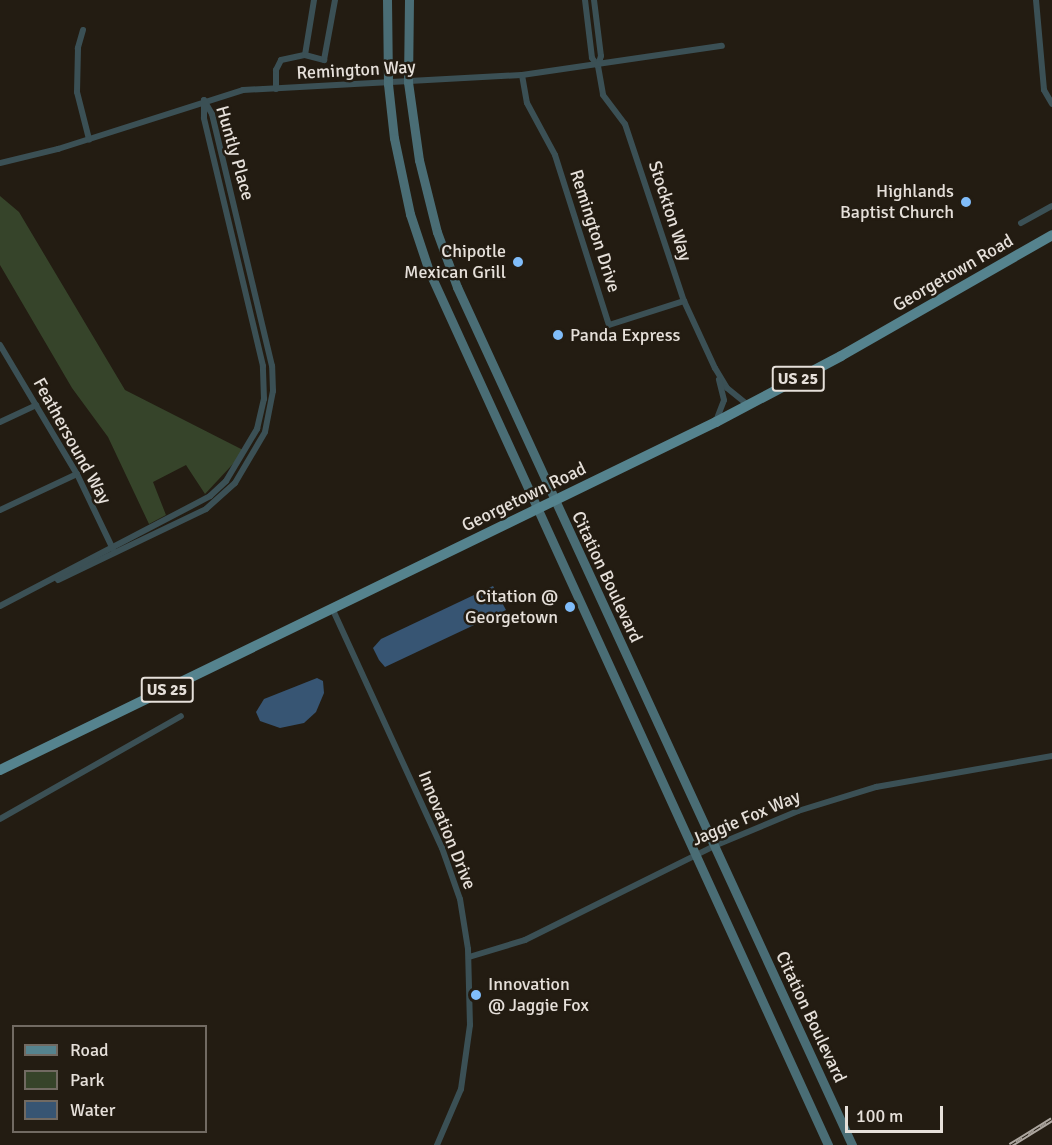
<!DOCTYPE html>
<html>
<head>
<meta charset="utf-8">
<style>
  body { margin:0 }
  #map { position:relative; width:1052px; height:1145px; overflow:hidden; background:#231c12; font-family:Signika,sans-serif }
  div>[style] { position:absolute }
  .green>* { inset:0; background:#36442a }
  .water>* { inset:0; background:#375573 }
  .street>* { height:6px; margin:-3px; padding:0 3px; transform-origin:3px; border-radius:3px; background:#3b5055 }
  .secondary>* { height:9px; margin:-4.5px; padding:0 4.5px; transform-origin:4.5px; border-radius:4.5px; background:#4a6d75 }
  .primary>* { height:10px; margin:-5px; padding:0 5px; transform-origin:5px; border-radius:5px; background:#55838e }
  .rail>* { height:4.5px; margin-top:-2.25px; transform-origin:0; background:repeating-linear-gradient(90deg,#231c12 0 7px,#aca69f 0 14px); box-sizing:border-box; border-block:2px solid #aca69f }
  .dots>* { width:16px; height:16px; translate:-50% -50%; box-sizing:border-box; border:3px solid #231c12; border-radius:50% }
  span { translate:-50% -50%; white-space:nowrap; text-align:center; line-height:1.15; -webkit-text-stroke:5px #231c12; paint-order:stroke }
  .shield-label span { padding:2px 4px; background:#231c12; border:2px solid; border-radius:4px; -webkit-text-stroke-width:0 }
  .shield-label { font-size:16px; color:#e6e0da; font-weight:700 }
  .street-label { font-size:18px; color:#e6e0da }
  .poi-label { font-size:18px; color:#e6e0da }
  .right { translate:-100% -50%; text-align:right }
  .left { translate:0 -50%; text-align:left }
  .legend { position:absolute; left:12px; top:1025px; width:195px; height:108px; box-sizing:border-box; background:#231c12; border:2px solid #716a62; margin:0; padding:8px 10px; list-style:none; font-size:18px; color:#e6e0da }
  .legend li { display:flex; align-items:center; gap:12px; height:30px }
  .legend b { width:30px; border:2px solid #716a62 }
  .scale { position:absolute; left:845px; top:1106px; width:98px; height:27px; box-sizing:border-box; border:3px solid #e6e0da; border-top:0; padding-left:8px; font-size:18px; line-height:21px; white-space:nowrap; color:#e6e0da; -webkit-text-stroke:4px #231c12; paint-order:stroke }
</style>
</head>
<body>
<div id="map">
  <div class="green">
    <i style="clip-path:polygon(0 196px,19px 212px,125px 390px,245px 451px,205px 494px,186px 465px,153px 482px,166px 515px,149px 524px,108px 437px,72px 388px,0 265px)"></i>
  </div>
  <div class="water">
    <i style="clip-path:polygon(493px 586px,506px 610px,385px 667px,379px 660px,373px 648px,381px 639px)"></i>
    <i style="clip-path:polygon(317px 678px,323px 681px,324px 693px,316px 712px,304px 723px,280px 728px,260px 721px,256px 712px,264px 699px)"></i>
  </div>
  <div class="street">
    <i style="left:585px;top:0;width:58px;rotate:83.1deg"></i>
    <i style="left:592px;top:58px;width:10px;rotate:53deg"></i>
    <i style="left:598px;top:66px;width:29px;rotate:80deg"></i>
    <i style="left:603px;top:95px;width:36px;rotate:53deg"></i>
    <i style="left:625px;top:124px;width:187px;rotate:71.6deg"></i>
    <i style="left:684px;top:301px;width:74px;rotate:65.2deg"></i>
    <i style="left:715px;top:368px;width:23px;rotate:59deg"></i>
    <i style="left:727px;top:388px;width:27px;rotate:39deg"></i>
    <i style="left:594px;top:0;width:56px;rotate:82.9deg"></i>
    <i style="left:601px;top:56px;width:10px;rotate:107deg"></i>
    <i style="left:1036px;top:0;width:90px;rotate:84.9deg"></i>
    <i style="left:1044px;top:90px;width:16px;rotate:60deg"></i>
    <i style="left:83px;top:30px;width:19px;rotate:106deg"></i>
    <i style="left:78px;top:48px;width:44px;rotate:91.3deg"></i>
    <i style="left:77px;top:92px;width:49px;rotate:75.7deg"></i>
    <i style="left:305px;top:55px;width:56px;rotate:-80.7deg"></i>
    <i style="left:522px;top:75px;width:28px;rotate:80deg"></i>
    <i style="left:527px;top:103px;width:59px;rotate:61.7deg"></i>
    <i style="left:555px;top:155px;width:178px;rotate:72.4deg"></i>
    <i style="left:609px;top:325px;width:79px;rotate:-17.7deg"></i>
    <i style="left:276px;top:89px;width:19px;rotate:-90deg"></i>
    <i style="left:276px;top:70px;width:11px;rotate:-63deg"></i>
    <i style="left:281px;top:60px;width:25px;rotate:-12deg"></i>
    <i style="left:305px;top:55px;width:20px;rotate:15deg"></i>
    <i style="left:324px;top:60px;width:61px;rotate:-79.6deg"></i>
    <i style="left:0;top:163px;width:60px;rotate:-13.6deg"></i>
    <i style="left:58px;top:149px;width:194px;rotate:-17.7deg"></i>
    <i style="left:243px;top:90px;width:279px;rotate:-3.1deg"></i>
    <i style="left:522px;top:75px;width:202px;rotate:-8.3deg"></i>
    <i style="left:1021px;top:223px;width:35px;rotate:-29deg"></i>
    <i style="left:0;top:345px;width:150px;rotate:59.2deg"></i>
    <i style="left:77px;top:474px;width:83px;rotate:64.4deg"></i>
    <i style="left:716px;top:421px;width:22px;rotate:-69deg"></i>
    <i style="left:724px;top:400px;width:21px;rotate:-104deg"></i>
    <i style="left:0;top:422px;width:40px;rotate:-25deg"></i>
    <i style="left:0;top:510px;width:85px;rotate:-25.1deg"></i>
    <i style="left:58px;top:580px;width:164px;rotate:-25.6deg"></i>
    <i style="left:206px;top:509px;width:39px;rotate:-42deg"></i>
    <i style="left:235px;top:483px;width:59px;rotate:-59.5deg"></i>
    <i style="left:265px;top:432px;width:42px;rotate:-79deg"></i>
    <i style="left:273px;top:391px;width:25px;rotate:-92deg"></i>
    <i style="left:272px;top:366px;width:259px;rotate:-103.4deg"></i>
    <i style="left:212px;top:114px;width:16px;rotate:-120deg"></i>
    <i style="left:0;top:606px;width:237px;rotate:-27.6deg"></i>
    <i style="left:210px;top:496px;width:22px;rotate:-43deg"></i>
    <i style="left:226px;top:481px;width:61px;rotate:-59.2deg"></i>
    <i style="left:257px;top:429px;width:31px;rotate:-77deg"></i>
    <i style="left:264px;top:399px;width:33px;rotate:-92deg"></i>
    <i style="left:263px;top:366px;width:255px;rotate:-103.4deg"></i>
    <i style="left:204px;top:118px;width:18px;rotate:-90deg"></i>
    <i style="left:332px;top:608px;width:264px;rotate:65.4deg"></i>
    <i style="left:442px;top:848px;width:54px;rotate:70.6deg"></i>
    <i style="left:460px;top:899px;width:51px;rotate:80.9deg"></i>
    <i style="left:468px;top:949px;width:76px;rotate:88.5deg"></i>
    <i style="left:470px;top:1025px;width:65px;rotate:98deg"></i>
    <i style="left:461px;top:1089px;width:61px;rotate:113.2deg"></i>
    <i style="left:0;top:819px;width:208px;rotate:-29.6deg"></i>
    <i style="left:469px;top:957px;width:59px;rotate:-16.9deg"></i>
    <i style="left:525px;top:940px;width:211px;rotate:-26.4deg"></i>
    <i style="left:714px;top:846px;width:91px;rotate:-22.6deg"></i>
    <i style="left:798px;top:811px;width:82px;rotate:-17.1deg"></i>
    <i style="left:876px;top:787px;width:179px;rotate:-10deg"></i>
  </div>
  <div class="secondary">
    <i style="left:387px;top:0;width:84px;rotate:89.3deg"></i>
    <i style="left:388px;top:84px;width:54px;rotate:83.7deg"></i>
    <i style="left:394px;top:138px;width:78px;rotate:78.1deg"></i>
    <i style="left:410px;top:214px;width:60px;rotate:71.6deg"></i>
    <i style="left:429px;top:271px;width:961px;rotate:65.46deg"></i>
    <i style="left:409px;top:0;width:82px;rotate:90.7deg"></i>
    <i style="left:408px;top:82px;width:79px;rotate:82deg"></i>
    <i style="left:419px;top:160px;width:74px;rotate:76deg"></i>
    <i style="left:437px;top:232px;width:59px;rotate:70deg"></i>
    <i style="left:457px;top:287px;width:945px;rotate:65.28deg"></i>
  </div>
  <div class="primary">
    <i style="left:0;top:770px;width:796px;rotate:-25.92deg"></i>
    <i style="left:716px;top:422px;width:141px;rotate:-27.8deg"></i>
    <i style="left:841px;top:356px;width:243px;rotate:-29.8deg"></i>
  </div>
  <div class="rail">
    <i style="left:1010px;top:1145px;width:49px;rotate:-31.8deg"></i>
  </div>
  <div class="dots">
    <i style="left:966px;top:202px;background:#80bdfa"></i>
    <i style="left:518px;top:262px;background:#80bdfa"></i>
    <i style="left:558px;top:335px;background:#80bdfa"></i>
    <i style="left:570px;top:607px;background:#80bdfa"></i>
    <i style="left:476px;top:995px;background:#80bdfa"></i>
  </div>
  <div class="shield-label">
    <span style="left:798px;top:379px">US 25</span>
    <span style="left:167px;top:690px">US 25</span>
  </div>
  <div class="street-label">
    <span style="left:356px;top:70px;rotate:-3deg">Remington Way</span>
    <span style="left:235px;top:153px;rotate:74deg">Huntly Place</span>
    <span style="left:670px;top:211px;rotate:72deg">Stockton Way</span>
    <span style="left:595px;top:231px;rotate:72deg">Remington Drive</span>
    <span style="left:953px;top:273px;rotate:-30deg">Georgetown Road</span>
    <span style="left:72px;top:441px;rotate:61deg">Feathersound Way</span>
    <span style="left:524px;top:497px;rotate:-26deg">Georgetown Road</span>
    <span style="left:607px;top:577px;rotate:65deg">Citation Boulevard</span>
    <span style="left:746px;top:818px;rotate:-23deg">Jaggie Fox Way</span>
    <span style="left:447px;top:830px;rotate:68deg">Innovation Drive</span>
    <span style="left:811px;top:1017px;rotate:65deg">Citation Boulevard</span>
  </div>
  <div class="poi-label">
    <span class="right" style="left:954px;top:202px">Highlands<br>Baptist Church</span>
    <span class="right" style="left:506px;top:262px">Chipotle<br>Mexican Grill</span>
    <span class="left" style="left:570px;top:335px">Panda Express</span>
    <span class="right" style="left:558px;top:607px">Citation @<br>Georgetown</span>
    <span class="left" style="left:488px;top:995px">Innovation<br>@ Jaggie Fox</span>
  </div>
  <ul class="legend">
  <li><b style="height:8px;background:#55838e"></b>Road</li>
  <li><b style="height:16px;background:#36442a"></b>Park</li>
  <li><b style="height:16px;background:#375573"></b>Water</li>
  </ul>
  <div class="scale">100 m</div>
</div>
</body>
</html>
